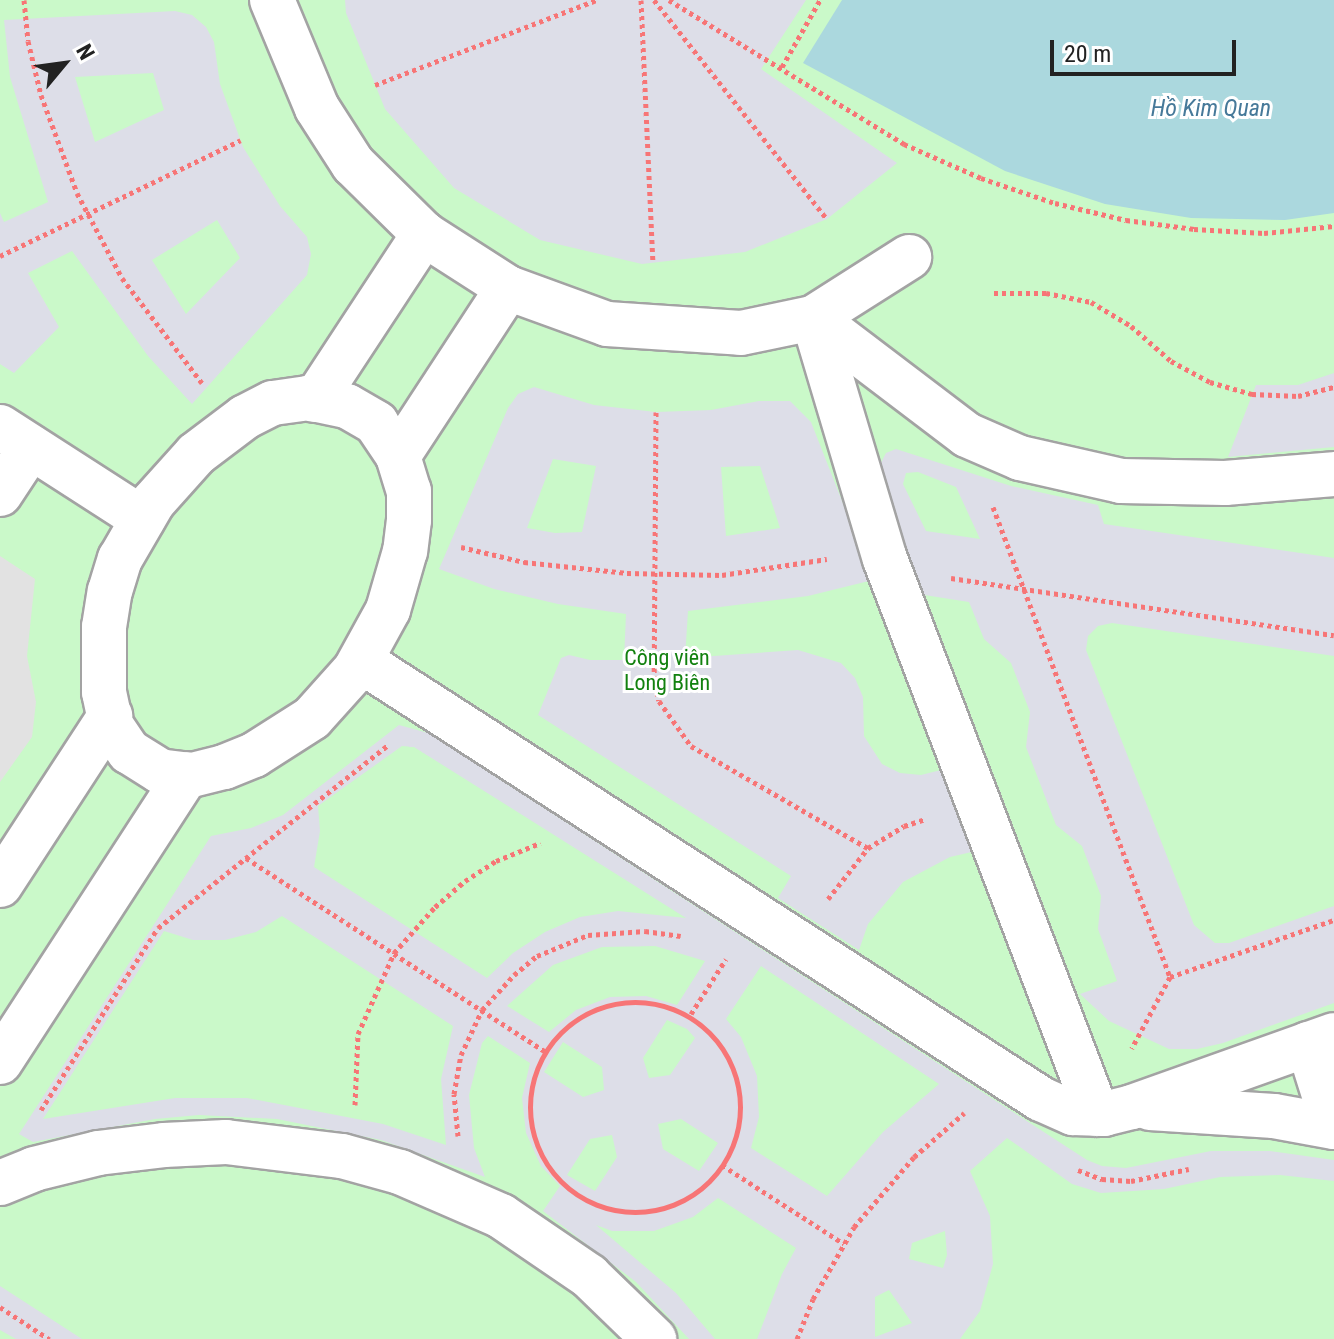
<!DOCTYPE html>
<html>
<head>
<meta charset="utf-8">
<style>
  body { margin:0 }
  #map { position:relative; width:1334px; height:1339px; overflow:hidden; background:#f2eee9; font-family:"Roboto Condensed",sans-serif }
  div>[style] { position:absolute }
  .park>* { inset:0; background:#caf9c9; transform-origin:0 0 }
  .parking>* { inset:0; background:#e2e2e2 }
  .plaza>* { inset:0; background:#dddee8 }
  .water>* { inset:0; background:#abd8de }
  .path>* { height:5px; margin-top:-2.5px; transform-origin:0; background:repeating-linear-gradient(90deg,#f77576 0 4px,transparent 0 8px) }
  .path>.ring { margin:-2.5px; padding:0; box-sizing:content-box; background:none; border:5px solid #f77576; border-radius:50% }
  .roads { filter:drop-shadow(2px 0 #a3a3a3) drop-shadow(-2px 0 #a3a3a3) drop-shadow(0 2px #a3a3a3) drop-shadow(0 -2px #a3a3a3) }
  .minor>* { height:44px; margin:-22px; padding:0 22px; transform-origin:22px; border-radius:22px; background:#fff }
  span { translate:-50% -50%; white-space:nowrap; text-align:center; line-height:1.15; -webkit-text-stroke:6px #fff; paint-order:stroke }
  .park-label { font-size:22px; color:#12810f }
  .water-label { font-size:24px; color:#467999; font-style:italic }
  .north { position:absolute; left:24px; top:24px; width:80px; height:80px; -webkit-text-stroke:6px #fff; paint-order:stroke; rotate:61deg; font-size:22px; font-weight:700; line-height:32px; text-align:center; color:#222 }
  .north::after { content:''; display:block; margin:auto; width:28px; height:36px; background:#222; clip-path:polygon(50% 0,100% 100%,50% 72%,0 100%) }
  .scale { position:absolute; left:1050px; top:40px; width:186px; height:36px; box-sizing:border-box; border:4px solid #222; border-top:0; padding-left:10px; font-size:24px; line-height:28px; white-space:nowrap; color:#222; -webkit-text-stroke:6px #fff; paint-order:stroke }
</style>
</head>
<body>
<div id="map">
  <div class="park">
    <i style="left:0;top:0;width:1334px;height:1339px"></i>
  </div>
  <div class="parking">
    <i style="clip-path:polygon(0 556px,35px 579px,27px 656px,36px 702px,32px 737px,0 782px)"></i>
  </div>
  <div class="plaza">
    <i style="clip-path:polygon(345px 0,806px 0,761px 69px,897px 163px,827px 219px,745px 252px,642px 264px,540px 240px,454px 188px,385px 109px,346px 13px)"></i>
    <i style="clip-path:polygon(evenodd,175px 11px,192px 15px,206px 27px,214px 42px,220px 84px,243px 147px,280px 206px,307px 237px,311px 254px,307px 275px,192px 404px,148px 356px,72px 251px,28px 273px,59px 327px,14px 373px,0 364px,0 213px,4px 222px,48px 202px,10px 77px,4px 20px,175px 11px,153px 73px,164px 110px,95px 142px,75px 77px,153px 73px,175px 11px,217px 220px,240px 258px,186px 314px,152px 260px,217px 220px)"></i>
    <i style="clip-path:polygon(1334px 373px,1334px 447px,1228px 457px,1256px 385px,1298px 385px)"></i>
    <i style="clip-path:polygon(evenodd,534px 387px,594px 405px,656px 412px,711px 410px,759px 401px,790px 401px,811px 422px,873px 580px,808px 596px,688px 611px,685px 658px,798px 650px,841px 663px,855px 678px,863px 697px,864px 736px,882px 764px,900px 773px,921px 775px,945px 769px,976px 851px,950px 857px,903px 882px,868px 924px,859px 950px,778px 898px,791px 876px,538px 715px,561px 658px,569px 655px,590px 660px,624px 660px,626px 614px,558px 604px,494px 589px,439px 569px,508px 408px,518px 394px,534px 387px,553px 459px,596px 466px,582px 532px,555px 533px,527px 528px,553px 459px,534px 387px,760px 466px,780px 528px,726px 536px,721px 467px,760px 466px)"></i>
    <i style="clip-path:polygon(evenodd,896px 449px,1011px 486px,1098px 505px,1104px 524px,1334px 558px,1334px 656px,1112px 623px,1098px 626px,1088px 636px,1086px 650px,1194px 925px,1215px 943px,1229px 943px,1334px 906px,1334px 1003px,1223px 1043px,1197px 1049px,1169px 1049px,1109px 1021px,1080px 994px,1117px 981px,1098px 929px,1101px 896px,1082px 846px,1056px 825px,1026px 747px,1030px 712px,1011px 663px,984px 639px,969px 602px,918px 594px,876px 472px,886px 453px,896px 449px,918px 472px,956px 487px,980px 539px,926px 531px,903px 484px,906px 473px,918px 472px)"></i>
    <i style="clip-path:polygon(evenodd,399px 725px,428px 733px,1087px 1160px,1102px 1166px,1126px 1168px,1211px 1151px,1270px 1151px,1334px 1160px,1334px 1181px,1280px 1175px,1220px 1177px,1164px 1189px,1101px 1193px,1072px 1184px,1007px 1138px,970px 1171px,990px 1216px,993px 1264px,980px 1311px,960px 1339px,757px 1339px,782px 1274px,796px 1248px,718px 1198px,693px 1217px,654px 1231px,612px 1231px,596px 1225px,676px 1293px,715px 1339px,689px 1339px,636px 1282px,543px 1211px,560px 1186px,541px 1166px,526px 1133px,522px 1098px,530px 1063px,488px 1036px,482px 1043px,469px 1095px,474px 1148px,485px 1177px,381px 1140px,277px 1119px,199px 1115px,155px 1119px,33px 1142px,19px 1134px,211px 836px,251px 828px,283px 815px,399px 725px,402px 746px,414px 747px,686px 918px,618px 911px,580px 917px,545px 932px,513px 953px,487px 978px,314px 867px,320px 831px,318px 806px,402px 746px,399px 725px,282px 916px,453px 1026px,441px 1079px,446px 1145px,383px 1124px,247px 1098px,175px 1098px,43px 1119px,164px 931px,193px 940px,225px 940px,256px 932px,282px 916px,399px 725px,655px 946px,705px 961px,677px 1005px,646px 996px,610px 997px,576px 1010px,549px 1032px,507px 1006px,553px 965px,602px 947px,655px 946px,399px 725px,761px 966px,939px 1084px,883px 1132px,827px 1196px,751px 1148px,759px 1117px,757px 1076px,741px 1037px,726px 1019px,761px 966px,399px 725px,667px 1020px,687px 1029px,695px 1038px,670px 1075px,649px 1078px,643px 1058px,667px 1020px,399px 725px,563px 1042px,602px 1067px,604px 1090px,583px 1097px,544px 1072px,563px 1042px,399px 725px,681px 1119px,718px 1143px,699px 1171px,663px 1149px,658px 1124px,681px 1119px,399px 725px,612px 1135px,617px 1157px,595px 1191px,567px 1175px,590px 1139px,612px 1135px,399px 725px,945px 1231px,947px 1255px,943px 1268px,909px 1259px,912px 1243px,945px 1231px,399px 725px,889px 1290px,912px 1323px,875px 1337px,875px 1297px,889px 1290px)"></i>
    <i style="clip-path:polygon(0 1286px,82px 1339px,16px 1339px,0 1330px)"></i>
  </div>
  <div class="water">
    <i style="clip-path:polygon(842px 0,1334px 0,1334px 213px,1285px 220px,1191px 218px,1105px 204px,1005px 171px,803px 63px)"></i>
  </div>
  <div class="path">
    <i style="left:24px;top:0;width:41px;rotate:84.4deg"></i>
    <i style="left:28px;top:41px;width:56px;rotate:76.5deg"></i>
    <i style="left:41px;top:95px;width:104px;rotate:69.8deg"></i>
    <i style="left:77px;top:193px;width:96px;rotate:62.1deg"></i>
    <i style="left:122px;top:278px;width:132px;rotate:52.7deg"></i>
    <i style="left:641px;top:0;width:262px;rotate:87.4deg"></i>
    <i style="left:654px;top:0;width:279px;rotate:51.7deg"></i>
    <i style="left:669px;top:0;width:276px;rotate:31.5deg"></i>
    <i style="left:904px;top:144px;width:84px;rotate:23.8deg"></i>
    <i style="left:981px;top:178px;width:78px;rotate:18.7deg"></i>
    <i style="left:1055px;top:203px;width:73px;rotate:13.5deg"></i>
    <i style="left:1126px;top:220px;width:69px;rotate:7.5deg"></i>
    <i style="left:1194px;top:229px;width:70px;rotate:3.3deg"></i>
    <i style="left:1264px;top:233px;width:70px;rotate:-5.7deg"></i>
    <i style="left:782px;top:67px;width:77px;rotate:-60.4deg"></i>
    <i style="left:375px;top:85px;width:237px;rotate:-21deg"></i>
    <i style="left:0;top:256px;width:267px;rotate:-25.7deg"></i>
    <i style="left:994px;top:293px;width:52px"></i>
    <i style="left:1046px;top:293px;width:46px;rotate:11.3deg"></i>
    <i style="left:1091px;top:302px;width:47px;rotate:31deg"></i>
    <i style="left:1131px;top:326px;width:53px;rotate:41.2deg"></i>
    <i style="left:1171px;top:361px;width:44px;rotate:28.3deg"></i>
    <i style="left:1210px;top:382px;width:44px;rotate:15.9deg"></i>
    <i style="left:1252px;top:394px;width:46px;rotate:2.5deg"></i>
    <i style="left:1298px;top:396px;width:37px;rotate:-14deg"></i>
    <i style="left:656px;top:412px;width:264px;rotate:90.4deg"></i>
    <i style="left:654px;top:676px;width:25px;rotate:79deg"></i>
    <i style="left:659px;top:701px;width:55px;rotate:54.6deg"></i>
    <i style="left:691px;top:746px;width:204px;rotate:30deg"></i>
    <i style="left:993px;top:507px;width:502px;rotate:69.36deg"></i>
    <i style="left:1170px;top:977px;width:81px;rotate:118.2deg"></i>
    <i style="left:461px;top:547px;width:65px;rotate:13.4deg"></i>
    <i style="left:524px;top:562px;width:104px;rotate:6.1deg"></i>
    <i style="left:627px;top:573px;width:95px;rotate:1.2deg"></i>
    <i style="left:722px;top:575px;width:106px;rotate:-8.7deg"></i>
    <i style="left:951px;top:578px;width:387px;rotate:8.5deg"></i>
    <i style="left:246px;top:858px;width:357px;rotate:32.9deg"></i>
    <i style="left:828px;top:899px;width:65px;rotate:-51.9deg"></i>
    <i style="left:868px;top:848px;width:42px;rotate:-31.4deg"></i>
    <i style="left:904px;top:826px;width:23px;rotate:-18deg"></i>
    <i style="left:1170px;top:977px;width:174px;rotate:-19.2deg"></i>
    <i class="ring" style="left:530px;top:1002px;width:205px;height:205px"></i>
    <i style="left:691px;top:1014px;width:65px;rotate:-57.5deg"></i>
    <i style="left:355px;top:1105px;width:71px;rotate:-87.6deg"></i>
    <i style="left:358px;top:1034px;width:89px;rotate:-66deg"></i>
    <i style="left:394px;top:953px;width:62px;rotate:-48.3deg"></i>
    <i style="left:435px;top:907px;width:40px;rotate:-41deg"></i>
    <i style="left:465px;top:881px;width:37px;rotate:-33deg"></i>
    <i style="left:496px;top:861px;width:48px;rotate:-22.2deg"></i>
    <i style="left:41px;top:1110px;width:216px;rotate:-57.3deg"></i>
    <i style="left:158px;top:928px;width:294px;rotate:-38.5deg"></i>
    <i style="left:458px;top:1136px;width:42px;rotate:-95.4deg"></i>
    <i style="left:454px;top:1094px;width:40px;rotate:-80deg"></i>
    <i style="left:461px;top:1055px;width:50px;rotate:-65deg"></i>
    <i style="left:482px;top:1010px;width:47px;rotate:-47.6deg"></i>
    <i style="left:514px;top:975px;width:30px;rotate:-40deg"></i>
    <i style="left:537px;top:956px;width:55px;rotate:-22.4deg"></i>
    <i style="left:588px;top:935px;width:57px;rotate:-4deg"></i>
    <i style="left:645px;top:931px;width:36px;rotate:8deg"></i>
    <i style="left:722px;top:1165px;width:145px;rotate:32.9deg"></i>
    <i style="left:1078px;top:1170px;width:26px;rotate:21deg"></i>
    <i style="left:1102px;top:1179px;width:29px;rotate:4deg"></i>
    <i style="left:1131px;top:1181px;width:59px;rotate:-11.7deg"></i>
    <i style="left:0;top:1307px;width:59px;rotate:33.1deg"></i>
    <i style="left:797px;top:1339px;width:43px;rotate:-68.2deg"></i>
    <i style="left:813px;top:1299px;width:83px;rotate:-60.3deg"></i>
    <i style="left:854px;top:1227px;width:92px;rotate:-49.4deg"></i>
    <i style="left:914px;top:1157px;width:67px;rotate:-41.3deg"></i>
  </div>
  <div class="roads">
    <div class="minor">
      <i style="left:272px;top:0;width:117px;rotate:67.4deg"></i>
      <i style="left:317px;top:108px;width:67px;rotate:57.3deg"></i>
      <i style="left:353px;top:164px;width:100px;rotate:44.6deg"></i>
      <i style="left:424px;top:234px;width:100px;rotate:32.7deg"></i>
      <i style="left:508px;top:288px;width:105px;rotate:20deg"></i>
      <i style="left:607px;top:324px;width:134px;rotate:3.8deg"></i>
      <i style="left:741px;top:333px;width:74px;rotate:-11.8deg"></i>
      <i style="left:813px;top:318px;width:114px;rotate:-32.4deg"></i>
      <i style="left:813px;top:318px;width:252px;rotate:73.4deg"></i>
      <i style="left:885px;top:559px;width:594px;rotate:69.09deg"></i>
      <i style="left:813px;top:318px;width:193px;rotate:37.2deg"></i>
      <i style="left:967px;top:435px;width:58px;rotate:23.5deg"></i>
      <i style="left:1020px;top:458px;width:104px;rotate:12.8deg"></i>
      <i style="left:1121px;top:481px;width:104px;rotate:1.1deg"></i>
      <i style="left:1225px;top:483px;width:109px;rotate:-4.7deg"></i>
      <i style="left:308px;top:398px;width:40px;rotate:12deg"></i>
      <i style="left:347px;top:406px;width:34px;rotate:30deg"></i>
      <i style="left:376px;top:423px;width:40px;rotate:56deg"></i>
      <i style="left:398px;top:456px;width:37px;rotate:73deg"></i>
      <i style="left:409px;top:491px;width:29px;rotate:90deg"></i>
      <i style="left:409px;top:520px;width:31px;rotate:97deg"></i>
      <i style="left:405px;top:551px;width:61px;rotate:106.1deg"></i>
      <i style="left:388px;top:610px;width:68px;rotate:118.8deg"></i>
      <i style="left:355px;top:670px;width:64px;rotate:131.9deg"></i>
      <i style="left:312px;top:718px;width:69px;rotate:147.5deg"></i>
      <i style="left:254px;top:755px;width:32px;rotate:158deg"></i>
      <i style="left:224px;top:767px;width:34px;rotate:166deg"></i>
      <i style="left:191px;top:775px;width:31px;rotate:-173deg"></i>
      <i style="left:160px;top:771px;width:36px;rotate:-148deg"></i>
      <i style="left:129px;top:752px;width:32px;rotate:-124deg"></i>
      <i style="left:111px;top:725px;width:34px;rotate:-102deg"></i>
      <i style="left:104px;top:692px;width:65px;rotate:-90deg"></i>
      <i style="left:104px;top:627px;width:36px;rotate:-81deg"></i>
      <i style="left:110px;top:591px;width:34px;rotate:-73deg"></i>
      <i style="left:120px;top:559px;width:66px;rotate:-59.9deg"></i>
      <i style="left:153px;top:502px;width:64px;rotate:-48.1deg"></i>
      <i style="left:196px;top:454px;width:61px;rotate:-37.1deg"></i>
      <i style="left:245px;top:417px;width:31px;rotate:-27deg"></i>
      <i style="left:273px;top:403px;width:35px;rotate:-8deg"></i>
      <i style="left:315px;top:400px;width:199px;rotate:-56.7deg"></i>
      <i style="left:0;top:427px;width:170px;rotate:32.8deg"></i>
      <i style="left:398px;top:456px;width:201px;rotate:-56.8deg"></i>
      <i style="left:0;top:494px;width:56px;rotate:-56.6deg"></i>
      <i style="left:361px;top:661px;width:809px;rotate:32.79deg"></i>
      <i style="left:1041px;top:1099px;width:35px;rotate:24deg"></i>
      <i style="left:1073px;top:1113px;width:31px;rotate:2deg"></i>
      <i style="left:1104px;top:1114px;width:29px;rotate:-14deg"></i>
      <i style="left:1132px;top:1107px;width:214px;rotate:-19.6deg"></i>
      <i style="left:0;top:885px;width:202px;rotate:-56.9deg"></i>
      <i style="left:1308px;top:1044px;width:87px;rotate:72.6deg"></i>
      <i style="left:0;top:1062px;width:343px;rotate:-57deg"></i>
      <i style="left:1150px;top:1108px;width:124px;rotate:3.7deg"></i>
      <i style="left:1274px;top:1116px;width:61px;rotate:10.4deg"></i>
      <i style="left:0;top:1183px;width:37px;rotate:-22deg"></i>
      <i style="left:34px;top:1169px;width:66px;rotate:-14deg"></i>
      <i style="left:98px;top:1153px;width:66px;rotate:-6.9deg"></i>
      <i style="left:164px;top:1145px;width:62px;rotate:-2.8deg"></i>
      <i style="left:226px;top:1142px;width:117px;rotate:6.9deg"></i>
      <i style="left:342px;top:1156px;width:60px;rotate:15.4deg"></i>
      <i style="left:400px;top:1172px;width:110px;rotate:23.5deg"></i>
      <i style="left:501px;top:1216px;width:107px;rotate:34.3deg"></i>
      <i style="left:589px;top:1276px;width:91px;rotate:44.1deg"></i>
    </div>
  </div>
  <div class="park-label">
    <span style="left:667px;top:670px">Công viên<br>Long Biên</span>
  </div>
  <div class="water-label">
    <span style="left:1211px;top:109px">Hồ Kim Quan</span>
  </div>
  <div class="north">N</div>
  <div class="scale">20 m</div>
</div>
</body>
</html>
